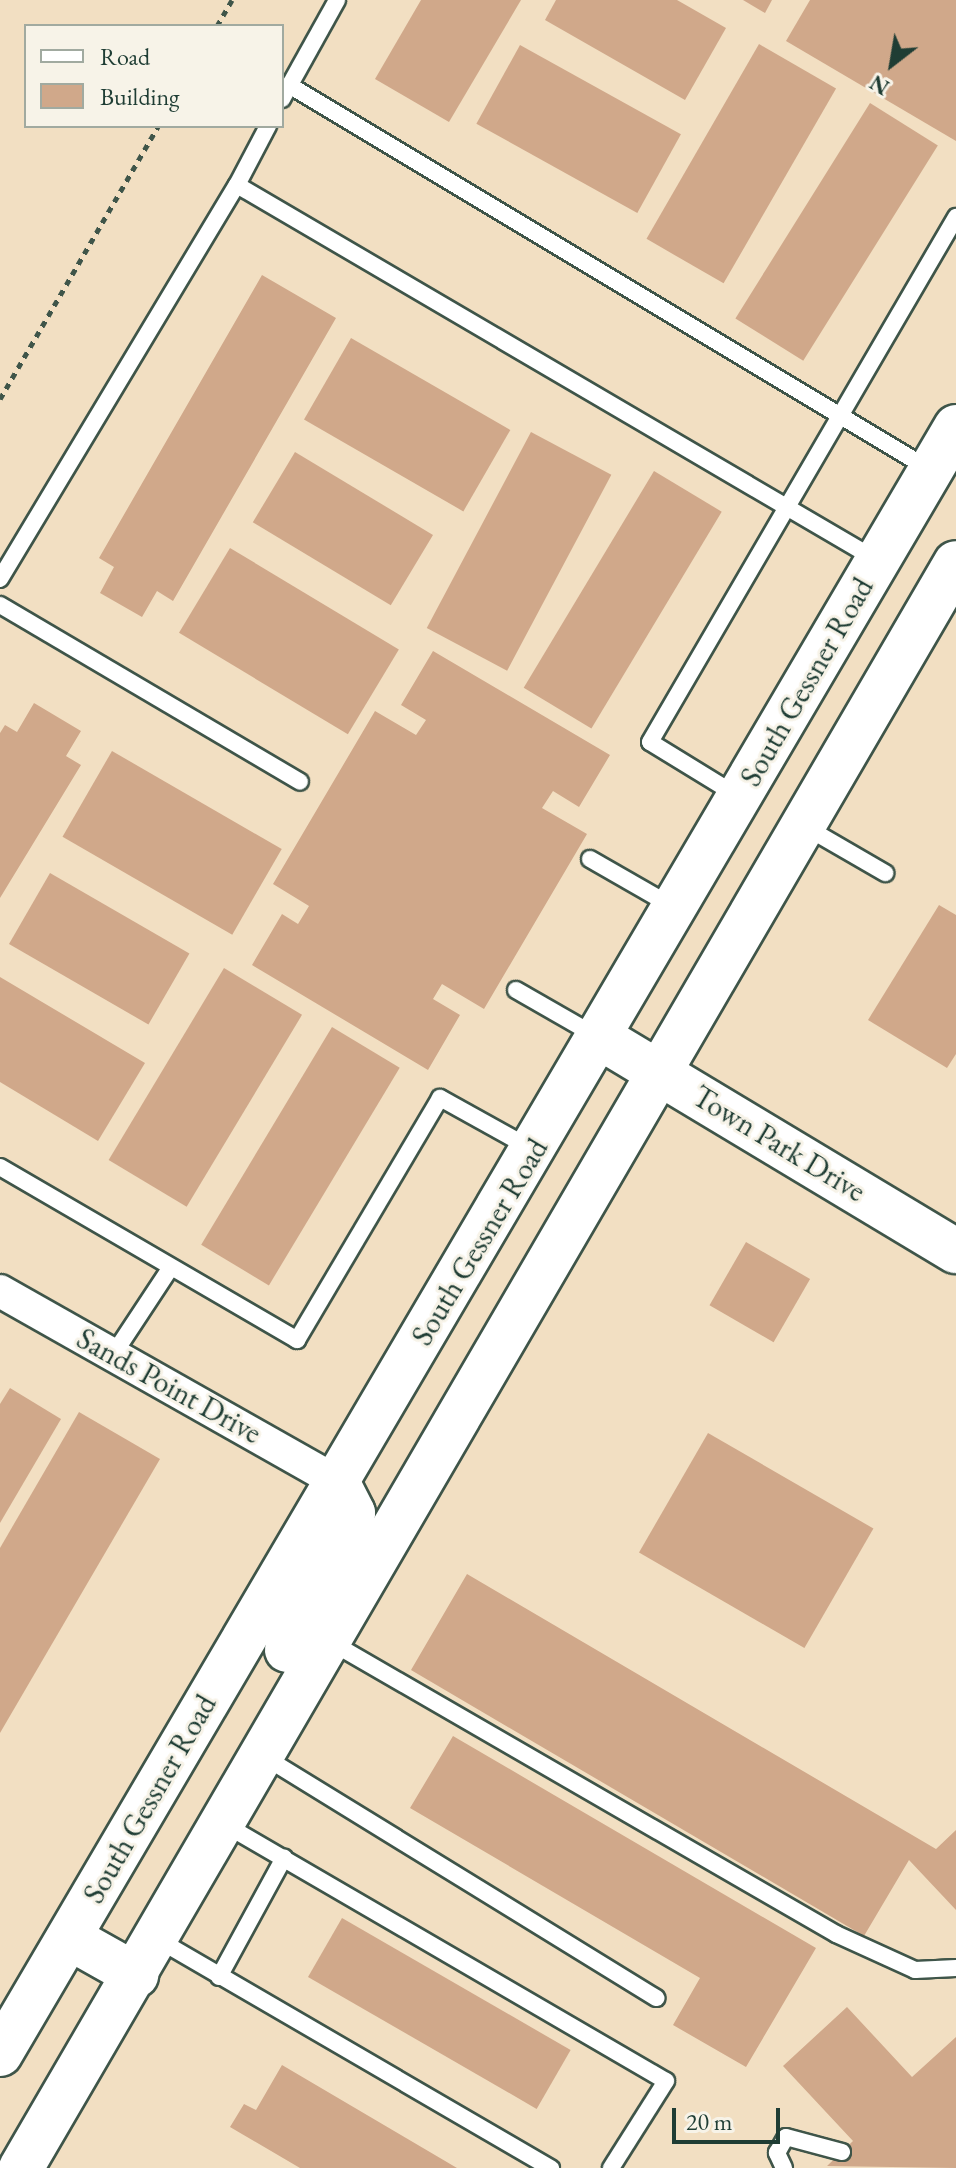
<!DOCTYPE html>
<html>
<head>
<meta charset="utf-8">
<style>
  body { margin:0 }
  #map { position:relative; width:956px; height:2168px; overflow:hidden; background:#f2dfc2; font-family:"EB Garamond",serif }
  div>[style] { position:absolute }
  .building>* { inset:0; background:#d0a88a; transform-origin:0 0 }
  .path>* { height:5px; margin-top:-2.5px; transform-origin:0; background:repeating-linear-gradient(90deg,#3f5549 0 6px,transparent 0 12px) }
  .roads { filter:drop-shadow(2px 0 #3f5549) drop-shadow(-2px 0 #3f5549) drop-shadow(0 2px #3f5549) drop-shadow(0 -2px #3f5549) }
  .lane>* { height:16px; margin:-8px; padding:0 8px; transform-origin:8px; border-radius:8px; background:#fff }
  .street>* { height:32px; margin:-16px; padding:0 16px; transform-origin:16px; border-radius:16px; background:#fff }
  .secondary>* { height:44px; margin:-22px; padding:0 22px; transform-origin:22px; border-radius:22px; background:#fff }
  span { translate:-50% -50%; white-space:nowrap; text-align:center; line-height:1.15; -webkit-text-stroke:6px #f7f3e8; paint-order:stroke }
  .street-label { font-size:30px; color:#1f3d34 }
  .legend { position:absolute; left:24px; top:24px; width:260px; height:104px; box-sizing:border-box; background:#f7f3e8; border:2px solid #a1aaa0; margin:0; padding:10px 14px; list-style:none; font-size:24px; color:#1f3d34 }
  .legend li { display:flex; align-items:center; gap:16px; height:40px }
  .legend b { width:40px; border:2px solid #a1aaa0 }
  .north { position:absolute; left:852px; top:24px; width:80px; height:80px; -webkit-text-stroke:6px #f7f3e8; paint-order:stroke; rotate:211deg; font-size:22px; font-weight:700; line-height:32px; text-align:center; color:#1f3d34 }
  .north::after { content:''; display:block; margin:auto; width:28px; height:36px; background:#1f3d34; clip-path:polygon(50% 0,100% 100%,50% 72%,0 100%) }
  .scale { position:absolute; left:672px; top:2108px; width:108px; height:36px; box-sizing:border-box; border:4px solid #1f3d34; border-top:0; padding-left:10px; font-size:24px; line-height:28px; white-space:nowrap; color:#1f3d34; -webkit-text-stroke:6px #f7f3e8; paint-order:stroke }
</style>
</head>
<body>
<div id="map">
  <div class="building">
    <i style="clip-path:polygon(421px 0,521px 0,449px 122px,375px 79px)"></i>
    <i style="clip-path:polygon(556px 0,677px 0,726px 28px,685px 100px,545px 20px)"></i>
    <i style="clip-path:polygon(743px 0,772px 0,765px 13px)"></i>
    <i style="clip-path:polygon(810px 0,956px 0,956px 141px,786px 41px)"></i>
    <i style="left:759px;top:44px;width:89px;height:225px;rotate:30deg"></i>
    <i style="left:520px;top:45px;width:184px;height:90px;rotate:29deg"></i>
    <i style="left:870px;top:103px;width:80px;height:254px;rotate:32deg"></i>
    <i style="clip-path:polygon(262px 275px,336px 318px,173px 601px,157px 591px,142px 617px,100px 593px,114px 567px,99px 558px)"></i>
    <i style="left:351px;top:338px;width:184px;height:94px;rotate:30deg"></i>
    <i style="left:531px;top:432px;width:91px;height:222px;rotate:28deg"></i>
    <i style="left:295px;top:452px;width:161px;height:82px;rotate:31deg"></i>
    <i style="left:654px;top:471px;width:79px;height:253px;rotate:31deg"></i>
    <i style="left:230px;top:548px;width:197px;height:99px;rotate:31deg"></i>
    <i style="clip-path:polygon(433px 651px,610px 755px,579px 807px,553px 791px,542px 808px,587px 834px,484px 1009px,442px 984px,433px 999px,460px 1015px,428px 1070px,252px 965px,282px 914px,298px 924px,309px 906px,273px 884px,375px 711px,416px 735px,426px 720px,401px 705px)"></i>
    <i style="clip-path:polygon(34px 703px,81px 731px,66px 756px,81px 765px,0 898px,0 733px,5px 725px,17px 732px)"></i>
    <i style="left:112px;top:751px;width:196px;height:99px;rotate:30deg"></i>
    <i style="left:50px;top:873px;width:161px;height:82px;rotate:30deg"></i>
    <i style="clip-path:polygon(939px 905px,956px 915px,956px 1054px,947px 1068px,868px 1020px)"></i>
    <i style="left:224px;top:968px;width:91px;height:224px;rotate:31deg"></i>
    <i style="clip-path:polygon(0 977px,145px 1063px,98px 1141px,0 1082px)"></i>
    <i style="left:332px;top:1027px;width:79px;height:254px;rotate:31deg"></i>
    <i style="left:746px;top:1242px;width:74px;height:73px;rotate:30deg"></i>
    <i style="clip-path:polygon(10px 1388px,61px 1419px,0 1523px,0 1404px)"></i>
    <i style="clip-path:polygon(79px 1412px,160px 1459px,0 1733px,0 1548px)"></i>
    <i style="left:708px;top:1433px;width:191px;height:138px;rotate:30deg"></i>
    <i style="clip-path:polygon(467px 1574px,936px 1849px,956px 1830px,956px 1910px,909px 1860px,864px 1936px,411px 1670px)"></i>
    <i style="clip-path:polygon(453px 1736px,816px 1948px,746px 2067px,673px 2025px,700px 1978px,410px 1808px)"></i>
    <i style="left:342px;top:1918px;width:264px;height:68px;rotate:30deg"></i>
    <i style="clip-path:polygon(847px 2007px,912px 2077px,956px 2037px,956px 2168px,827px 2166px,853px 2141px,783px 2066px)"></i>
    <i style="clip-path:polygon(282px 2065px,457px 2168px,300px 2168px,230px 2127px,244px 2104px,256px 2110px)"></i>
  </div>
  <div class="path">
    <i style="left:217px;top:26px;width:30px;rotate:-60deg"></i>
    <i style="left:0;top:399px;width:315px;rotate:-59.9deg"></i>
  </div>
  <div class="roads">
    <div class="lane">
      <i style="left:289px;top:85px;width:746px;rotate:30.96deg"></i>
      <i style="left:282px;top:99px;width:113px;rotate:-60.9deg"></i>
      <i style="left:237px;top:185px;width:67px;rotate:-62.3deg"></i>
      <i style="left:0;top:579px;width:460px;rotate:-59deg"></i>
      <i style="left:237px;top:185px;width:742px;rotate:30.37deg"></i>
      <i style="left:0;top:605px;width:348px;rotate:30.5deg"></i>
      <i style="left:738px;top:796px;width:103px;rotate:-148.5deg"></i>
      <i style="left:650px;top:742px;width:608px;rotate:-59.76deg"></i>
      <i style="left:804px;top:826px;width:94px;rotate:30.1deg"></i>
      <i style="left:590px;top:859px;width:95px;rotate:29.8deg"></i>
      <i style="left:516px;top:990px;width:95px;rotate:29.8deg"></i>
      <i style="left:0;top:1167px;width:344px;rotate:30.2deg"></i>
      <i style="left:297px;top:1340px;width:281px;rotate:-59.4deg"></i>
      <i style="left:440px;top:1098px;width:105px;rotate:29deg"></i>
      <i style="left:113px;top:1355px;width:105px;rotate:-56.6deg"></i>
      <i style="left:329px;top:1641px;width:586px;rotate:30.02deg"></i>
      <i style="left:836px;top:1934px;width:87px;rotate:24.5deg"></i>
      <i style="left:915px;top:1970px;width:41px;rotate:-2.8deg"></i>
      <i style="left:263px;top:1756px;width:462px;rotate:31.6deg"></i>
      <i style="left:224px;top:1824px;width:511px;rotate:30.18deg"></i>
      <i style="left:666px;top:2081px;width:103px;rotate:122.3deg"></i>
      <i style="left:157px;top:1939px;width:456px;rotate:30.2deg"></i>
      <i style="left:219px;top:1977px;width:136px;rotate:-61.4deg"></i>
      <i style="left:784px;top:2168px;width:17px;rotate:-115deg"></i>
      <i style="left:777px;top:2153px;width:18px;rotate:-61deg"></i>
      <i style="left:786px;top:2137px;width:58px;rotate:15deg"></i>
    </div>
    <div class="street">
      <i style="left:0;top:1291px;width:387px;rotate:29.5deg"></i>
    </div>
    <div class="secondary">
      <i style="left:601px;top:1038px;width:414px;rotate:31deg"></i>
      <i style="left:287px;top:1650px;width:105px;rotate:-60.3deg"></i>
      <i style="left:339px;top:1559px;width:48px;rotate:-73.1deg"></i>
      <i style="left:353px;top:1513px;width:35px;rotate:-117deg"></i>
      <i style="left:70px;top:1938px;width:76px;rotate:29.3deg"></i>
      <i style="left:0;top:2054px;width:1887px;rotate:-59.56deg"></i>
      <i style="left:21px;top:2168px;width:1857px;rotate:-59.78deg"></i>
    </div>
  </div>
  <div class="street-label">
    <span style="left:807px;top:682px;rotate:-60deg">South Gessner Road</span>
    <span style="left:779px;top:1144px;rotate:31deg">Town Park Drive</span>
    <span style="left:480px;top:1242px;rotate:-59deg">South Gessner Road</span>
    <span style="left:169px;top:1386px;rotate:29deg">Sands Point Drive</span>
    <span style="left:150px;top:1799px;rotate:-60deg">South Gessner Road</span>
  </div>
  <ul class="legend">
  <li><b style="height:10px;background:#fff"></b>Road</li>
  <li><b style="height:22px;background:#d0a88a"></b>Building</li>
  </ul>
  <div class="north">N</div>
  <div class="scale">20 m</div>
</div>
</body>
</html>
